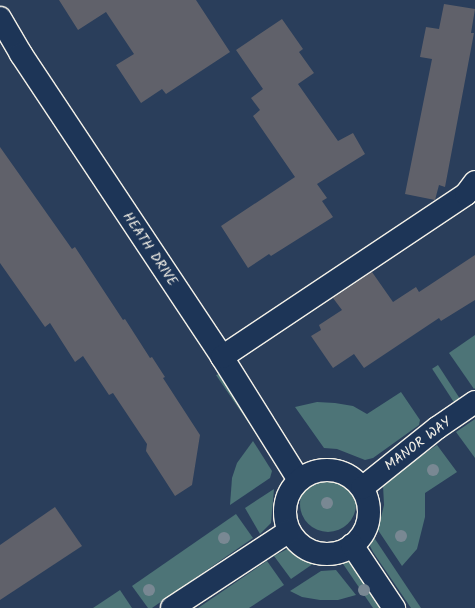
<!DOCTYPE html>
<html>
<head>
<meta charset="utf-8">
<style>
  body { margin:0 }
  #map { position:relative; width:475px; height:608px; overflow:hidden; background:#2a3e5b; font-family:Kalam,sans-serif }
  div>[style] { position:absolute }
  .green>* { inset:0; background:#4d7477; transform-origin:0 0 }
  .round { border-radius:50% }
  .building>* { inset:0; background:#60616a }
  .roads { filter:drop-shadow(1px 0 #f4f1e8) drop-shadow(-1px 0 #f4f1e8) drop-shadow(0 1px #f4f1e8) drop-shadow(0 -1px #f4f1e8) }
  .minor>* { height:22px; margin:-11px; padding:0 11px; transform-origin:11px; border-radius:11px; background:#1d3557 }
  .minor>.ring { margin:-11px; padding:0; box-sizing:content-box; background:none; border:22px solid #1d3557; border-radius:50% }
  .trees>* { width:12px; height:12px; margin:-6px; border-radius:50%; background:#798893 }
  span { translate:-50% -50%; white-space:nowrap; text-align:center; line-height:1.15; -webkit-text-stroke:3.5px #1d3557; paint-order:stroke }
  .street-label { font-size:14px; color:#f4f1e8 }
</style>
</head>
<body>
<div id="map">
  <div class="green">
    <i style="clip-path:polygon(475px 335px,475px 388px,474px 389px,449px 353px)"></i>
    <i style="left:438px;top:365px;width:40px;height:7px;rotate:57deg"></i>
    <i style="clip-path:polygon(222px 373px,282px 472px,216px 375px)"></i>
    <i style="clip-path:polygon(401px 392px,420px 420px,419px 425px,373px 458px,365px 460px,337px 449px,324px 448px,295px 407px,317px 402px,335px 403px,353px 406px,367px 414px)"></i>
    <i style="clip-path:polygon(475px 419px,475px 458px,456px 432px)"></i>
    <i style="clip-path:polygon(253px 441px,272px 471px,270px 478px,230px 505px,232px 478px,237px 463px)"></i>
    <i style="clip-path:polygon(437px 445px,457px 472px,425px 493px,425px 517px,417px 549px,402px 566px,378px 530px,384px 505px,383px 485px,385px 480px)"></i>
    <i class="round" style="left:300px;top:476px;width:56px;height:56px"></i>
    <i style="clip-path:polygon(274px 489px,271px 523px,260px 534px,245px 508px)"></i>
    <i style="clip-path:polygon(236px 514px,253px 538px,152px 608px,148px 608px,132px 586px)"></i>
    <i style="clip-path:polygon(373px 536px,421px 608px,411px 608px,373px 552px,370px 546px)"></i>
    <i style="clip-path:polygon(289px 548px,294px 549px,320px 559px,291px 579px,274px 556px)"></i>
    <i style="clip-path:polygon(345px 556px,349px 558px,383px 608px,373px 608px,339px 558px)"></i>
    <i style="clip-path:polygon(267px 561px,284px 585px,249px 608px,198px 608px)"></i>
    <i style="clip-path:polygon(336px 570px,356px 595px,338px 600px,320px 600px,302px 597px,290px 591px,321px 571px)"></i>
    <i style="clip-path:polygon(120px 590px,132px 608px,93px 608px)"></i>
  </div>
  <div class="building">
    <i style="clip-path:polygon(59px 0,196px 0,230px 52px,166px 94px,162px 89px,141px 103px,116px 65px,134px 54px,106px 12px,78px 30px)"></i>
    <i style="clip-path:polygon(444px 4px,475px 9px,471px 33px,474px 33px,445px 187px,439px 185px,435px 200px,405px 194px,432px 59px,420px 57px,426px 27px,439px 29px)"></i>
    <i style="clip-path:polygon(282px 19px,303px 49px,299px 52px,314px 73px,298px 84px,338px 141px,353px 133px,365px 154px,317px 184px,327px 198px,322px 201px,333px 217px,271px 256px,269px 254px,248px 268px,221px 226px,295px 177px,253px 116px,260px 110px,251px 98px,263px 89px,236px 50px)"></i>
    <i style="clip-path:polygon(0 147px,72px 249px,75px 247px,123px 320px,125px 319px,150px 358px,152px 357px,165px 377px,163px 378px,200px 435px,192px 485px,175px 496px,146px 451px,147px 444px,113px 393px,109px 395px,83px 356px,75px 362px,50px 323px,45px 327px,0 263px)"></i>
    <i style="clip-path:polygon(475px 255px,475px 300px,441px 321px,439px 318px,364px 368px,354px 354px,333px 368px,311px 336px,321px 330px,319px 325px,342px 310px,333px 298px,372px 272px,393px 302px,416px 287px,419px 292px)"></i>
    <i style="clip-path:polygon(55px 507px,82px 546px,0 600px,0 545px)"></i>
  </div>
  <div class="roads">
    <div class="minor">
      <i style="left:0;top:18px;width:42px;rotate:59.7deg"></i>
      <i style="left:21px;top:54px;width:364px;rotate:56.4deg"></i>
      <i style="left:222px;top:357px;width:145px;rotate:58deg"></i>
      <i style="left:222px;top:357px;width:293px;rotate:-33.7deg"></i>
      <i style="left:466px;top:194px;width:15px;rotate:-53deg"></i>
      <i class="ring" style="left:285px;top:470px;width:62px;height:62px"></i>
      <i style="left:362px;top:488px;width:96px;rotate:-38.7deg"></i>
      <i style="left:437px;top:428px;width:46px;rotate:-34.4deg"></i>
      <i style="left:352px;top:545px;width:76px;rotate:56.3deg"></i>
      <i style="left:172px;top:608px;width:140px;rotate:-33.3deg"></i>
    </div>
  </div>
  <div class="trees">
    <i style="left:433px;top:470px"></i>
    <i style="left:327px;top:503px"></i>
    <i style="left:401px;top:536px"></i>
    <i style="left:224px;top:538px"></i>
    <i style="left:149px;top:590px"></i>
    <i style="left:364px;top:590px"></i>
  </div>
  <div class="street-label">
    <span style="left:150px;top:249px;rotate:56deg">HEATH DRIVE</span>
    <span style="left:418px;top:444px;rotate:-37deg">MANOR WAY</span>
  </div>
</div>
</body>
</html>
